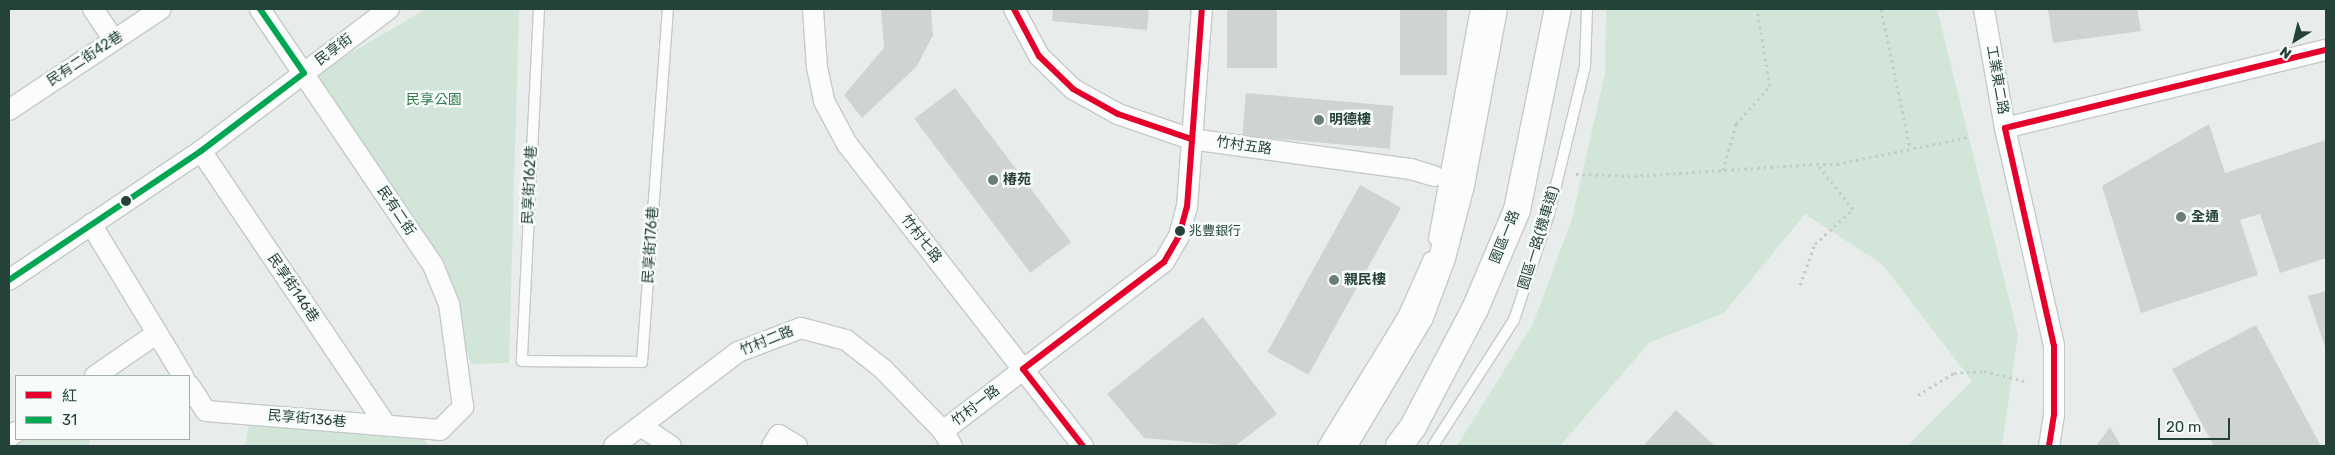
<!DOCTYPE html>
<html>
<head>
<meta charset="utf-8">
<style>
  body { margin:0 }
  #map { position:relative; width:2335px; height:455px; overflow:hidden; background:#e8edeb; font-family:Rubik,"Noto Sans TC",sans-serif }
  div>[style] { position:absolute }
  .green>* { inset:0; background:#d1e6d8 }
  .building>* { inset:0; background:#cfd4d2; transform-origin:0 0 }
  .path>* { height:3px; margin-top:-1.5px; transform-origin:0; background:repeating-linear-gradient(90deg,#c3ccca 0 2.5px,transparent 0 6.5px) }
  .roads { filter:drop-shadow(1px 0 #c5cac8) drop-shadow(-1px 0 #c5cac8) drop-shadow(0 1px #c5cac8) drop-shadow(0 -1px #c5cac8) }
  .service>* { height:10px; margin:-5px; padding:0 5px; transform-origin:5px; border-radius:5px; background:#fcfcfc }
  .minor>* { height:20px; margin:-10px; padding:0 10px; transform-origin:10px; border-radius:10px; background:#fcfcfc }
  .tertiary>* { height:26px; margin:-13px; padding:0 13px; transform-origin:13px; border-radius:13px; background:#fcfcfc }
  .bus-1>* { height:6px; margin:-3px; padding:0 3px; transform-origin:3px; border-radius:3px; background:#e4002b }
  .bus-2>* { height:6px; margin:-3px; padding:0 3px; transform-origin:3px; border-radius:3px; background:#00a651 }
  .dots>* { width:14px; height:14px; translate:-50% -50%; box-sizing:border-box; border:2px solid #f7fbf9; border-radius:50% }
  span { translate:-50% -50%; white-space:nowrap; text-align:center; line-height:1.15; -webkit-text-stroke:5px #f7fbf9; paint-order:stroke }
  .bus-label { font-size:13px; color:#24423a }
  .left { translate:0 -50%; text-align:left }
  .street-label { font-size:14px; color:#24423a }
  .park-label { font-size:14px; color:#2d7a4b }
  .poi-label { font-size:14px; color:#24423a; font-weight:700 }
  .frame { position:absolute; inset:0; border:10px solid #24423a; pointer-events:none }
  .legend { position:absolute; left:15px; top:375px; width:175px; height:65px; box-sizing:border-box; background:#f7fbf9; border:1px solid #a3b1ad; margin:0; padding:6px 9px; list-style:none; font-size:15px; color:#24423a }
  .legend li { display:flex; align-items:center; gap:10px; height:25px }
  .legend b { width:25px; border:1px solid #a3b1ad }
  .north { position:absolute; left:2270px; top:15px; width:50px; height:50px; -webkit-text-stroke:4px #f7fbf9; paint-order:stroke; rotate:216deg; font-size:14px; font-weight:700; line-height:20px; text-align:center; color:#24423a }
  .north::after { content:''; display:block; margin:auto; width:18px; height:22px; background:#24423a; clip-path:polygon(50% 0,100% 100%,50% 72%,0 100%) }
  .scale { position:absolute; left:2158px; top:418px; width:72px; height:22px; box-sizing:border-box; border:2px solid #24423a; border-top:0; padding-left:6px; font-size:15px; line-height:18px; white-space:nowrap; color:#24423a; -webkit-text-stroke:4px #f7fbf9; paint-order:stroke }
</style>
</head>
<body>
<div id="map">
  <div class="green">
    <i style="clip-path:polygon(426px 9px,519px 9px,509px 363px,471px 364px,442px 260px,315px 74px)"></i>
    <i style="clip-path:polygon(1606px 9px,1937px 9px,2018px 335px,2002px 446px,1907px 446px,1972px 381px,1882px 264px,1805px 214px,1724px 313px,1649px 343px,1560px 446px,1457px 446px,1533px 324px,1572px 219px,1605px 73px)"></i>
    <i style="clip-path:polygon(250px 420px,421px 437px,430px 446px,245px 446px)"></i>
    <i style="clip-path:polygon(22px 439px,89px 439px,89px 446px,9px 446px)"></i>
  </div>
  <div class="building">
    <i style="clip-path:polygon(881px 9px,931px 9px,933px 35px,917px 66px,862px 118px,844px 95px,884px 48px)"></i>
    <i style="clip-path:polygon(1053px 9px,1149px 9px,1147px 30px,1052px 21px)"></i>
    <i style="left:1227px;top:9px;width:50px;height:59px"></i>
    <i style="left:1400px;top:9px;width:47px;height:66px"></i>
    <i style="clip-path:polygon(2048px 9px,2137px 9px,2141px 31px,2053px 43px)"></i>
    <i style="left:955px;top:88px;width:193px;height:51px;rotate:53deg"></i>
    <i style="left:1246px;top:93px;width:148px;height:43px;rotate:5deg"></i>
    <i style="clip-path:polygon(2209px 124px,2225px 173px,2326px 140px,2326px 258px,2280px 273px,2260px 214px,2240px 220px,2258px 275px,2141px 313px,2102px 186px)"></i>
    <i style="left:1360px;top:185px;width:47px;height:191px;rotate:29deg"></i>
    <i style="clip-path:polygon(2326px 291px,2326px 350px,2308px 296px)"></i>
    <i style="clip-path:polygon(1203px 317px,1277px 414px,1235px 446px,1144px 438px,1107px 394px)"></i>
    <i style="clip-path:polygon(2256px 325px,2321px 446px,2214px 446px,2172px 369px)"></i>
    <i style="clip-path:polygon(1676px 410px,1715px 446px,1643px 446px)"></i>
    <i style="clip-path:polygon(2110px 427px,2121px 446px,2096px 446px)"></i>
  </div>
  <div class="path">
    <i style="left:1881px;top:9px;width:142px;rotate:78.2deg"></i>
    <i style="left:1723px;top:170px;width:48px;rotate:-74.2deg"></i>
    <i style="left:1736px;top:124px;width:51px;rotate:-48.2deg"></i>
    <i style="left:1770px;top:86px;width:78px;rotate:-99.6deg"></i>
    <i style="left:1576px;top:174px;width:58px;rotate:2deg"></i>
    <i style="left:1634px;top:176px;width:183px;rotate:-3.8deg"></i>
    <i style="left:1800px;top:285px;width:44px;rotate:-69.9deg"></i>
    <i style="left:1815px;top:244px;width:52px;rotate:-42.6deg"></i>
    <i style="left:1853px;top:209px;width:58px;rotate:-128.7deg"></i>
    <i style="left:1817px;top:164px;width:20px"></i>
    <i style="left:1837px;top:164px;width:135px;rotate:-11.6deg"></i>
    <i style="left:1918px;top:395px;width:42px;rotate:-31.4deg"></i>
    <i style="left:1954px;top:373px;width:30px;rotate:-4deg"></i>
    <i style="left:1984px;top:371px;width:41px;rotate:14deg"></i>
  </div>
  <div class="roads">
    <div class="service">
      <i style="left:539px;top:9px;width:352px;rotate:92.8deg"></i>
      <i style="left:522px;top:361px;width:120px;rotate:0.5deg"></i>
      <i style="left:642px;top:362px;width:354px;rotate:-85.8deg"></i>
      <i style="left:1434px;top:239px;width:234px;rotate:-79.7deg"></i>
      <i style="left:1323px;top:446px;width:153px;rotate:-58.4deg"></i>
      <i style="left:1403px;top:316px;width:64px;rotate:-65.9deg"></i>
      <i style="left:1433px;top:446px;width:150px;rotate:-57.3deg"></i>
      <i style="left:1514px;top:320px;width:112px;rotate:-71.7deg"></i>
      <i style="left:1549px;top:214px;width:152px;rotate:-76.3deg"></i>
      <i style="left:1585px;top:66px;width:57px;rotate:-88deg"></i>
    </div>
    <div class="minor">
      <i style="left:93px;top:9px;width:37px;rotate:56deg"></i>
      <i style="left:813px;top:9px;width:58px;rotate:86.1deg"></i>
      <i style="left:817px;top:67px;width:35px;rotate:78deg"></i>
      <i style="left:824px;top:101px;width:49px;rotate:61.9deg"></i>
      <i style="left:847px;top:144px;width:383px;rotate:52deg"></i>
      <i style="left:1014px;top:9px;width:53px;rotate:62deg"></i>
      <i style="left:1039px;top:56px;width:47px;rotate:44.1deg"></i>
      <i style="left:1073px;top:89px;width:51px;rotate:29.1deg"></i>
      <i style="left:1118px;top:114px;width:77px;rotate:18.9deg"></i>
      <i style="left:1191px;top:139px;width:222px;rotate:7.8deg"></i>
      <i style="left:1411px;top:169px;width:24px;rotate:17deg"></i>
      <i style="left:1984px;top:9px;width:121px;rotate:80deg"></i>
      <i style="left:2005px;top:128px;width:223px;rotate:77.3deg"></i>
      <i style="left:2054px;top:346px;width:69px;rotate:90deg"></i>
      <i style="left:2054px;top:415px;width:31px;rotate:99deg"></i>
      <i style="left:9px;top:110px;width:182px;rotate:-33.6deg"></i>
      <i style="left:2005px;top:128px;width:330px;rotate:-13.7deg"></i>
      <i style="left:201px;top:151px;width:331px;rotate:56deg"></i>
      <i style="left:91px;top:224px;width:178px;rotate:58.8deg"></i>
      <i style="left:9px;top:280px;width:231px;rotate:-33.9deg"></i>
      <i style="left:201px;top:151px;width:236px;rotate:-37.1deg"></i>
      <i style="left:95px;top:376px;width:74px;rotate:-34.5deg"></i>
      <i style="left:189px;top:385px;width:31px;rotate:57deg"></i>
      <i style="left:206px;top:411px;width:235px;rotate:4.6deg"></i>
      <i style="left:440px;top:430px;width:33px;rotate:-45deg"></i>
      <i style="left:463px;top:407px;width:104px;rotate:-97.7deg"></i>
      <i style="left:449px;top:304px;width:42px;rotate:-112.3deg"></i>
      <i style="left:433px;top:265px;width:309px;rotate:-124.1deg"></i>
      <i style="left:641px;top:426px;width:36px;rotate:34deg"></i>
      <i style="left:943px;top:431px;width:278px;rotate:-37.4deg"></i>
      <i style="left:1164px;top:262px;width:30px;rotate:-60deg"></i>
      <i style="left:1179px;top:236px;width:30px;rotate:-75deg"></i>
      <i style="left:1187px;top:207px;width:199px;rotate:-85.7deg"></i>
      <i style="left:9px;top:437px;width:9px;rotate:-36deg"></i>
      <i style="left:614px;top:446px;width:156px;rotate:-37.2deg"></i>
      <i style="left:738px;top:352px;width:67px;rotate:-20.9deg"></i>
      <i style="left:801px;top:328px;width:47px;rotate:14.9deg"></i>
      <i style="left:846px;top:340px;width:47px;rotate:38.1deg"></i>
      <i style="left:883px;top:369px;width:86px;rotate:45.9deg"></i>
      <i style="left:943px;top:431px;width:17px;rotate:59deg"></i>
      <i style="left:772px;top:446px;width:13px;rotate:-58deg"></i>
      <i style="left:779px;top:435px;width:21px;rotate:31deg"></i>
    </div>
    <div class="tertiary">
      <i style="left:1343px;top:446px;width:150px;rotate:-59.2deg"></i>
      <i style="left:1420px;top:317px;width:63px;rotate:-69.6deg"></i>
      <i style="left:1442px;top:258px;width:75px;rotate:-75.4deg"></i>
      <i style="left:1461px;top:185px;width:179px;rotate:-79.4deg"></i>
      <i style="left:1399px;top:446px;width:24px;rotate:-54deg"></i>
      <i style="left:1413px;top:427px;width:133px;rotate:-62.3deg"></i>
      <i style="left:1475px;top:309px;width:108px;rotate:-67deg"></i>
      <i style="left:1517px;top:210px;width:205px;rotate:-78.5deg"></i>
    </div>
  </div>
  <div class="bus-1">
    <i style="left:1014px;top:9px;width:53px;rotate:62deg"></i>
    <i style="left:1039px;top:56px;width:47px;rotate:44.1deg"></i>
    <i style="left:1073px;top:89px;width:51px;rotate:29.1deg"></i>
    <i style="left:1118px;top:114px;width:77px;rotate:18.9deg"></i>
    <i style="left:1023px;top:369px;width:177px;rotate:-37.2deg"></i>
    <i style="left:1164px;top:262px;width:30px;rotate:-60deg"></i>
    <i style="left:1179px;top:236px;width:30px;rotate:-75deg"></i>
    <i style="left:1187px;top:207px;width:199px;rotate:-85.7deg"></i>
    <i style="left:1023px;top:369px;width:98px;rotate:52.1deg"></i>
    <i style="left:2049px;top:446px;width:31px;rotate:-81deg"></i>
    <i style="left:2054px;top:415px;width:69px;rotate:-90deg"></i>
    <i style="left:2054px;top:346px;width:223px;rotate:-102.7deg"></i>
    <i style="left:2005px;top:128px;width:330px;rotate:-13.7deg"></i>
  </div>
  <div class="bus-2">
    <i style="left:9px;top:280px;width:231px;rotate:-33.9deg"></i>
    <i style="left:201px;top:151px;width:129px;rotate:-37.1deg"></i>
    <i style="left:304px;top:73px;width:78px;rotate:-124.5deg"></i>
  </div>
  <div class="dots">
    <i style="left:1319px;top:120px;background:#697e78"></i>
    <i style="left:993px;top:180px;background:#697e78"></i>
    <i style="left:126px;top:201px;background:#24423a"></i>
    <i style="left:2181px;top:217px;background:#697e78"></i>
    <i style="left:1180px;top:231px;background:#24423a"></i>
    <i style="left:1334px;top:280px;background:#697e78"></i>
  </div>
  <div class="bus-label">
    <span class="left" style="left:1189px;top:231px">兆豐銀行</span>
  </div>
  <div class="street-label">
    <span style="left:334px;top:50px;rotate:-37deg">民享街</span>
    <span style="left:85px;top:59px;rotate:-33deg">民有二街42巷</span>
    <span style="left:1997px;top:80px;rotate:80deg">工業東二路</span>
    <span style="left:1244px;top:146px;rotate:8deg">竹村五路</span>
    <span style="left:530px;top:185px;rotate:-87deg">民享街162巷</span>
    <span style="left:396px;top:211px;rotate:56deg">民有二街</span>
    <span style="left:1505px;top:237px;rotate:-68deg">園區一路</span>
    <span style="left:1539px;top:238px;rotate:-73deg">園區一路(機車道)</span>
    <span style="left:921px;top:239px;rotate:52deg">竹村七路</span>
    <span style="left:651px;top:245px;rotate:-86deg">民享街176巷</span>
    <span style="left:293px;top:288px;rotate:56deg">民享街146巷</span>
    <span style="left:767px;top:341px;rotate:-22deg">竹村二路</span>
    <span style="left:976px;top:406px;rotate:-38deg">竹村一路</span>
    <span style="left:307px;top:419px;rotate:5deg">民享街136巷</span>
  </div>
  <div class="park-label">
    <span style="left:434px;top:100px">民享公園</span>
  </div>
  <div class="poi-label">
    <span class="left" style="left:1329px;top:120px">明德樓</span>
    <span class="left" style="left:1003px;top:180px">椿苑</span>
    <span class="left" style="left:2191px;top:217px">全通</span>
    <span class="left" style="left:1344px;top:280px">親民樓</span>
  </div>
  <div class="frame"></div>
  <ul class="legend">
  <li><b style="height:6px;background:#e4002b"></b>紅</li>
  <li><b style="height:6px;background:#00a651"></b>31</li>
  </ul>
  <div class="north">N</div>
  <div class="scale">20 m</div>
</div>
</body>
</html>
